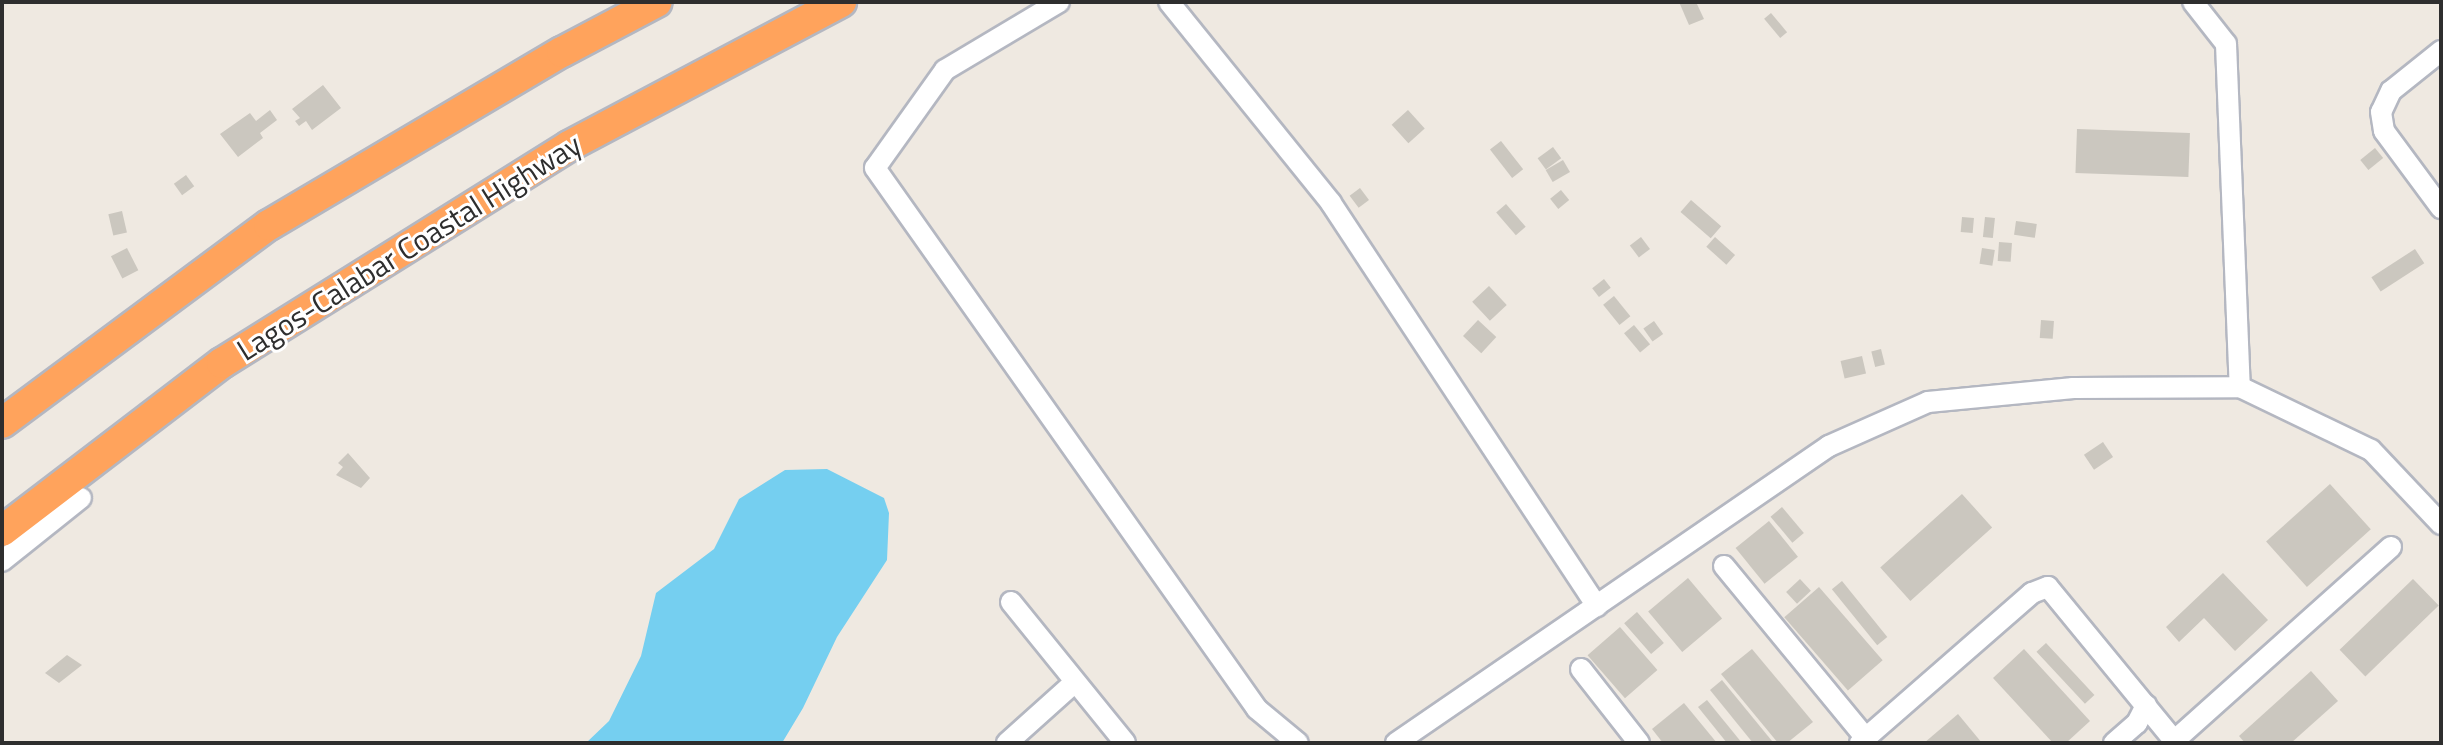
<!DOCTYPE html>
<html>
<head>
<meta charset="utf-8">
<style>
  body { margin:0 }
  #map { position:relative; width:2443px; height:745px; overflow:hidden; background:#efe9e1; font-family:"Titillium Web",sans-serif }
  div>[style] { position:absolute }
  .water>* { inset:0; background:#75cff0 }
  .building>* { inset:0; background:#cbc7bf; transform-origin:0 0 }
  .roads { filter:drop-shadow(2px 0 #b4b7c1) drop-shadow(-2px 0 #b4b7c1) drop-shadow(0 2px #b4b7c1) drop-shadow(0 -2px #b4b7c1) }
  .minor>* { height:20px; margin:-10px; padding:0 10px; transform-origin:10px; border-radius:10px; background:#fff }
  .highway>* { height:30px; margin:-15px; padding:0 15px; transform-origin:15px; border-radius:15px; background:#ffa35c }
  span { translate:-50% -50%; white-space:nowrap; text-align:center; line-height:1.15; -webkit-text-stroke:6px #fff; paint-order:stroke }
  .street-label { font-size:30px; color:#2e2e2e }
  .frame { position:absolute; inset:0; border:4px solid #2e2e2e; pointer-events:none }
</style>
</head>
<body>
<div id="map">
  <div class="water">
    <i style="clip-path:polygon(827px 469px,884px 498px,889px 513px,887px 560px,837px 637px,803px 708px,782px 743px,586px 743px,609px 721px,641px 656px,656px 593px,714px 549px,739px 499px,785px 470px)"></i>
  </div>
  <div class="building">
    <i style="clip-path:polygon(1679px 2px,1696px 2px,1704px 19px,1689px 25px)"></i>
    <i style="left:1771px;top:13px;width:25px;height:9px;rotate:50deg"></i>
    <i style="clip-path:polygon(323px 85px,341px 108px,312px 130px,306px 121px,299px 126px,295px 121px,300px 118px,292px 109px)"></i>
    <i style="clip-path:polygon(270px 110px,277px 120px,260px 133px,263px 138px,238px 157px,220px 134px,250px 113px,256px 121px)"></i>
    <i style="left:1408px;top:110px;width:25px;height:22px;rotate:48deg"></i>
    <i style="left:2077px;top:129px;width:113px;height:44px;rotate:2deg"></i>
    <i style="left:1501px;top:141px;width:36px;height:14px;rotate:52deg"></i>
    <i style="left:1553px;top:147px;width:14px;height:19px;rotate:54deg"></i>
    <i style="left:2375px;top:148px;width:13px;height:19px;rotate:51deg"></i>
    <i style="left:1563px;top:160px;width:14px;height:20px;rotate:60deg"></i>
    <i style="left:186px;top:175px;width:14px;height:15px;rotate:54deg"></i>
    <i style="left:1360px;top:188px;width:15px;height:13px;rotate:53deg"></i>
    <i style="left:1561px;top:190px;width:13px;height:14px;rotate:51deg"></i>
    <i style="left:1691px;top:200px;width:40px;height:16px;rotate:41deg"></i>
    <i style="left:1506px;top:204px;width:30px;height:13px;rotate:49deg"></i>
    <i style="left:122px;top:211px;width:22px;height:14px;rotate:77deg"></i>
    <i style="left:1962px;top:217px;width:12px;height:15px;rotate:5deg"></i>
    <i style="left:1985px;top:217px;width:10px;height:20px;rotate:6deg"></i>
    <i style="left:2016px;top:221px;width:21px;height:14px;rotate:8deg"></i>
    <i style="left:1641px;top:237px;width:15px;height:14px;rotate:53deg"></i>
    <i style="left:1715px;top:237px;width:27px;height:13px;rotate:42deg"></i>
    <i style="left:1999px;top:242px;width:13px;height:19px;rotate:4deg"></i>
    <i style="left:127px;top:248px;width:25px;height:18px;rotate:63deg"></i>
    <i style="left:1982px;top:248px;width:13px;height:16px;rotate:9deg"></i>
    <i style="left:2415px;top:249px;width:17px;height:52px;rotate:57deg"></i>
    <i style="left:1604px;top:279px;width:11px;height:15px;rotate:52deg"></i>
    <i style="left:1489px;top:286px;width:26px;height:23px;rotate:47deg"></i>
    <i style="left:1614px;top:296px;width:26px;height:14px;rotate:51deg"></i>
    <i style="left:1478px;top:320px;width:25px;height:22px;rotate:43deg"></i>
    <i style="left:2041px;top:320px;width:13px;height:18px;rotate:4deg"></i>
    <i style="left:1654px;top:321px;width:16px;height:13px;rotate:55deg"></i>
    <i style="left:1634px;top:325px;width:25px;height:13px;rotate:50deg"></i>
    <i style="left:1881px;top:349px;width:16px;height:10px;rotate:76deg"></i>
    <i style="left:1862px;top:356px;width:18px;height:22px;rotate:77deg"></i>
    <i style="left:2103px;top:442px;width:18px;height:23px;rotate:56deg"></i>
    <i style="clip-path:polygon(348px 453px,370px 478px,361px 488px,336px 475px,343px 467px,338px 463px)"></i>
    <i style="left:2330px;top:484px;width:61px;height:86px;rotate:48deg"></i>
    <i style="left:1962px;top:494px;width:45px;height:110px;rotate:48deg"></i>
    <i style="left:1782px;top:507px;width:34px;height:15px;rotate:50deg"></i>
    <i style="left:1769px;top:521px;width:46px;height:43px;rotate:51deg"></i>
    <i style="clip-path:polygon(2223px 573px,2268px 620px,2235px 651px,2204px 618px,2179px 642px,2166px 627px)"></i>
    <i style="left:1688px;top:578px;width:53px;height:52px;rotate:50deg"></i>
    <i style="left:1800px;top:579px;width:16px;height:19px;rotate:47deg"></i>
    <i style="left:2413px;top:579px;width:37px;height:102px;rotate:46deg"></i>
    <i style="left:1842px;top:581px;width:72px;height:13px;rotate:51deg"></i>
    <i style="left:1819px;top:587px;width:97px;height:46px;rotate:49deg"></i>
    <i style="left:1637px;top:612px;width:41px;height:17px;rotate:49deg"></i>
    <i style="left:1620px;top:627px;width:57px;height:43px;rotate:49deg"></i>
    <i style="left:2046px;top:643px;width:71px;height:13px;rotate:47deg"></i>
    <i style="clip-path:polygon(1752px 649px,1813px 722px,1787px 743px,1778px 743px,1721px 674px)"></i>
    <i style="clip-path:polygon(2024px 649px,2090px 721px,2066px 743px,2053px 743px,1993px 678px)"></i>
    <i style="clip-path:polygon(67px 655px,82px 665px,59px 683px,45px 673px)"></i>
    <i style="clip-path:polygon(2311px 671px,2338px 701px,2291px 743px,2245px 743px,2239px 736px)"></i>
    <i style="clip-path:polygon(1722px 680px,1772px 741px,1770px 743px,1753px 743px,1710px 690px)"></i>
    <i style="clip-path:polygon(1707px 700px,1742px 743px,1727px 743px,1698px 707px)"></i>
    <i style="clip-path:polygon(1684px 703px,1717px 743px,1663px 743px,1652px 729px)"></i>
    <i style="clip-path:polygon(1958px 714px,1982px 743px,1924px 743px)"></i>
  </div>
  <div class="roads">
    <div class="minor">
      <i style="left:1059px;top:2px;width:133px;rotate:149.2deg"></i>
      <i style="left:945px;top:70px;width:120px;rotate:125.5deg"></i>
      <i style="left:875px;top:168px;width:662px;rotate:54.77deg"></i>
      <i style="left:1257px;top:709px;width:53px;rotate:39.7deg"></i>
      <i style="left:1169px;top:2px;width:258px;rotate:51.1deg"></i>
      <i style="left:1331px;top:203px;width:483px;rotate:56.6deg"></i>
      <i style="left:2193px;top:2px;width:53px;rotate:51.8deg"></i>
      <i style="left:2226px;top:44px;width:343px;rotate:87.7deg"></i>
      <i style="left:2441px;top:51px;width:64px;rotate:141.3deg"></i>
      <i style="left:2391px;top:91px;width:23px;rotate:115deg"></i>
      <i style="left:2381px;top:112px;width:19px;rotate:81deg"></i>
      <i style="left:2384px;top:131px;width:96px;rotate:53.5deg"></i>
      <i style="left:2px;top:561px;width:101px;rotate:-38.6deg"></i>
      <i style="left:1724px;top:566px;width:223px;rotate:50.5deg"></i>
      <i style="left:1011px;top:602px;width:181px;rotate:51deg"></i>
      <i style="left:1581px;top:669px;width:94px;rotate:51.9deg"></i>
      <i style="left:2174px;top:741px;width:291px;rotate:-41.8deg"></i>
      <i style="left:1007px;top:743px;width:91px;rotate:-41.9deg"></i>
      <i style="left:1396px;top:743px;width:525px;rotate:-34.45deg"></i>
      <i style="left:1829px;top:446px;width:108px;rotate:-24deg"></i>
      <i style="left:1928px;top:402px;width:146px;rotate:-5.5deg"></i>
      <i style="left:2073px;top:388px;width:167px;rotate:-0.3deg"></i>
      <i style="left:2240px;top:387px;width:145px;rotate:25.7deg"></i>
      <i style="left:2371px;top:450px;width:102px;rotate:46.6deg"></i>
      <i style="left:1860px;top:743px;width:228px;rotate:-41.1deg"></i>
      <i style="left:2032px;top:593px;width:17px;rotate:-21deg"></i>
      <i style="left:2048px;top:587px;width:202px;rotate:50.6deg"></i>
      <i style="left:2114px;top:743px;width:30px;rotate:-41deg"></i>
      <i style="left:2137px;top:723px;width:20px;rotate:-63deg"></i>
    </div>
    <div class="highway">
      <i style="left:2px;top:423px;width:332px;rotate:-36.6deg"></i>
      <i style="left:269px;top:225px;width:340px;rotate:-30.6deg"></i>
      <i style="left:562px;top:52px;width:107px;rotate:-27.8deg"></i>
      <i style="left:2px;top:531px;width:277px;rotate:-37.4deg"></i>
      <i style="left:222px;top:363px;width:409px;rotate:-32deg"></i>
      <i style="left:569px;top:146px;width:308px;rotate:-27.9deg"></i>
    </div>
  </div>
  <div class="street-label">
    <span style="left:409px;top:247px;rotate:-32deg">Lagos-Calabar Coastal Highway</span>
  </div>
  <div class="frame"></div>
</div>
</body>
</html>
